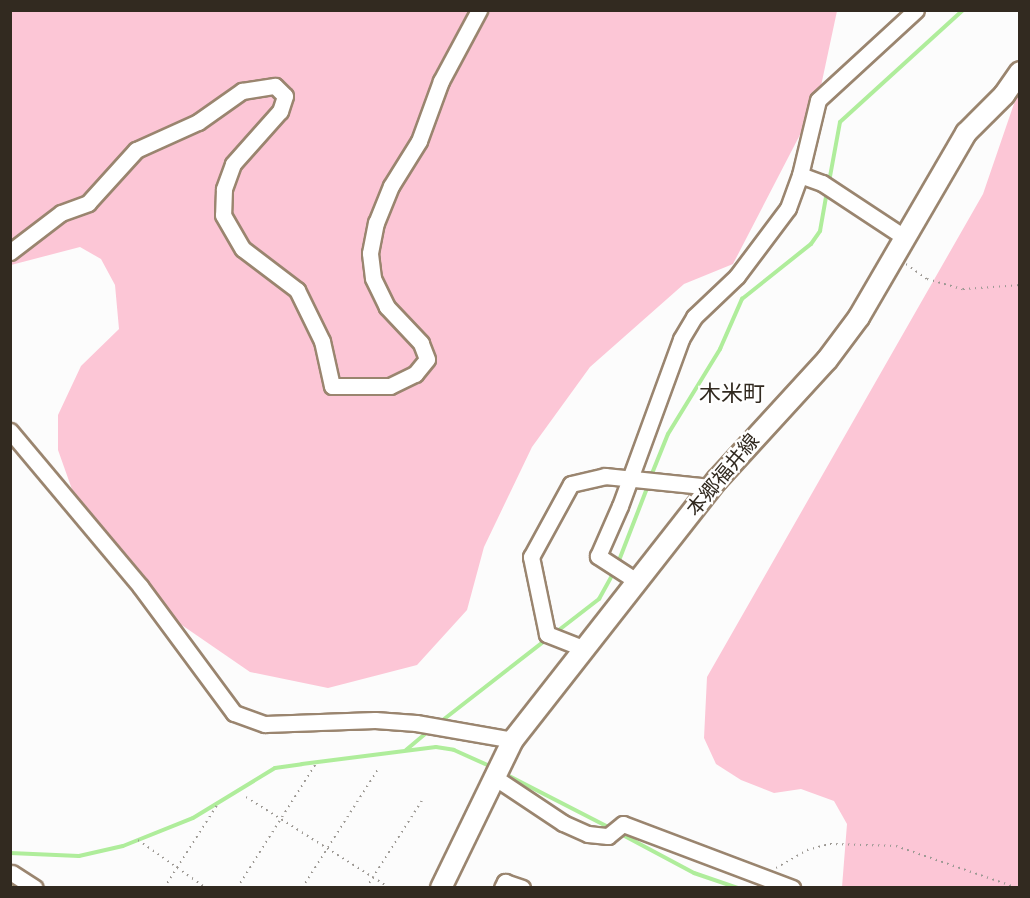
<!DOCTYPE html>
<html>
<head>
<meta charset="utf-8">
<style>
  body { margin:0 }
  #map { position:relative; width:1030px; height:898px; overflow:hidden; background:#fcfcfc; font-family:Roboto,"Noto Sans JP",sans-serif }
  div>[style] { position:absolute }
  .green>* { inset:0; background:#fcc6d6 }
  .stream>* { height:4px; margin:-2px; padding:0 2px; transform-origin:2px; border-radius:2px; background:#afed9b }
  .river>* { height:21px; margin:-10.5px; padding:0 10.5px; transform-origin:10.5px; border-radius:10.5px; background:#afed9b }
  .path>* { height:2px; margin-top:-1px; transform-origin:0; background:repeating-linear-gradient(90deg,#9d9994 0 1.5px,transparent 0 6px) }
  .roads { filter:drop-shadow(2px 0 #9a856f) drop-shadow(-2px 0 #9a856f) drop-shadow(0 2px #9a856f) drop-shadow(0 -2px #9a856f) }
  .minor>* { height:15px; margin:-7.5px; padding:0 7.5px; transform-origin:7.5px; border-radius:7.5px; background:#fff }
  .secondary>* { height:20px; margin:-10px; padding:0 10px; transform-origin:10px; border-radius:10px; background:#fff }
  span { translate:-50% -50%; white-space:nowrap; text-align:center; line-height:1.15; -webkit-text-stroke:4.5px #fff; paint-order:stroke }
  .street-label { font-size:20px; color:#322a20 }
  .quarter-label { font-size:22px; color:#322a20 }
  .frame { position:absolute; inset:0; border:12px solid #322a20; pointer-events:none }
</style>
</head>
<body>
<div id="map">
  <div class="green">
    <i style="clip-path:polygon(10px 11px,837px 11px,818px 100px,733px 264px,684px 284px,590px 367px,532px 447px,484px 547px,467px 610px,417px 665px,328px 688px,250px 672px,173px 619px,85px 526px,58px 450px,58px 415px,81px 366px,119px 329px,115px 285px,101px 259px,80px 247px,11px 265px)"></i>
    <i style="clip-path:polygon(1019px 89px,1019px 887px,842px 887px,847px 824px,834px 801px,801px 789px,774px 793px,741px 780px,716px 764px,704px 738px,707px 677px,983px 194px)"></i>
  </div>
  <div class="stream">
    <i style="left:829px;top:182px;width:61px;rotate:-79.6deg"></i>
    <i style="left:840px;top:122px;width:166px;rotate:-42.3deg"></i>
    <i style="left:651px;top:476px;width:45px;rotate:-68deg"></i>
    <i style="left:668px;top:434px;width:100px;rotate:-58.5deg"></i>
    <i style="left:720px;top:349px;width:55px;rotate:-66.3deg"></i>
    <i style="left:742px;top:299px;width:88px;rotate:-38.6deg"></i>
    <i style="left:811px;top:244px;width:16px;rotate:-55deg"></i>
    <i style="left:820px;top:231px;width:40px;rotate:-80deg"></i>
    <i style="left:618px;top:563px;width:86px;rotate:-68.8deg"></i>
    <i style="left:555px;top:633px;width:56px;rotate:-37.7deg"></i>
    <i style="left:599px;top:599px;width:33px;rotate:-61deg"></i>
    <i style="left:439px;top:723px;width:137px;rotate:-37.9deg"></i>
    <i style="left:406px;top:750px;width:33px;rotate:-40deg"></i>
    <i style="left:507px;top:775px;width:116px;rotate:27.2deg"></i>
    <i style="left:619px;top:833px;width:85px;rotate:28.1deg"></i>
    <i style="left:694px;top:873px;width:46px;rotate:18.8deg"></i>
    <i style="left:10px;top:853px;width:69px;rotate:2.5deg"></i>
    <i style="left:79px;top:856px;width:45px;rotate:-12.8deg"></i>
    <i style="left:123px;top:846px;width:75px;rotate:-21.8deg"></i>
    <i style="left:193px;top:818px;width:96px;rotate:-31.4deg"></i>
    <i style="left:275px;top:768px;width:27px;rotate:-8deg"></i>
    <i style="left:302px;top:764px;width:135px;rotate:-7.2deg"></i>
    <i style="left:436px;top:747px;width:18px;rotate:9deg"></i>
    <i style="left:454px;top:750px;width:44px;rotate:24.2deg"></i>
  </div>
  <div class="river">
    <i style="left:10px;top:885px;width:4px;rotate:56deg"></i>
  </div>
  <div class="path">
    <i style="left:906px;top:264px;width:26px;rotate:36deg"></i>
    <i style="left:927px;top:279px;width:37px;rotate:16deg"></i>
    <i style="left:963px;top:289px;width:57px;rotate:-4deg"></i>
    <i style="left:246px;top:797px;width:170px;rotate:32.3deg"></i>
    <i style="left:138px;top:840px;width:83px;rotate:35.2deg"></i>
    <i style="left:776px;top:868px;width:36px;rotate:-30deg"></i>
    <i style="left:807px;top:850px;width:24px;rotate:-15deg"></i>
    <i style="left:830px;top:844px;width:66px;rotate:1.7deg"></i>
    <i style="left:896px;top:846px;width:129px;rotate:19deg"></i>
    <i style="left:164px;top:888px;width:98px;rotate:-57.4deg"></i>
    <i style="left:237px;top:888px;width:149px;rotate:-57.6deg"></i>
    <i style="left:302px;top:888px;width:141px;rotate:-57.4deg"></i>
    <i style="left:366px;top:888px;width:106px;rotate:-57.4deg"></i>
  </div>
  <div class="roads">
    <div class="minor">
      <i style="left:904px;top:237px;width:98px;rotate:-146.6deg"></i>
      <i style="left:822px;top:183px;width:23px;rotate:-160deg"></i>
      <i style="left:800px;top:175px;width:77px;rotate:-76.5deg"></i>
      <i style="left:818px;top:100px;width:133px;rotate:-42.6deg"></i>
      <i style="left:10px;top:252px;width:64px;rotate:-37.4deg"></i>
      <i style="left:61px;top:213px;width:29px;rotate:-20deg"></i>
      <i style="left:88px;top:203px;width:72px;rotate:-47.8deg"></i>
      <i style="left:136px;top:150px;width:68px;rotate:-24.3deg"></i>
      <i style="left:198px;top:122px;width:54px;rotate:-35.2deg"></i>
      <i style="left:242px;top:91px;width:33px;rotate:-9deg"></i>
      <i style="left:275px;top:86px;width:14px;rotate:45deg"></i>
      <i style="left:285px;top:96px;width:16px;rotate:108deg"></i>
      <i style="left:280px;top:111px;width:71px;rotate:131.6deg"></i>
      <i style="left:233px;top:164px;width:27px;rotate:110deg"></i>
      <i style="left:224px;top:189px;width:26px;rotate:92deg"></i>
      <i style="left:223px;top:215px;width:39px;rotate:60deg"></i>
      <i style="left:243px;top:249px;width:68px;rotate:37.2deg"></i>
      <i style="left:297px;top:290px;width:57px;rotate:63.9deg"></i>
      <i style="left:322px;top:341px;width:46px;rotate:77.5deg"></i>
      <i style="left:332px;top:386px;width:58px"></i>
      <i style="left:390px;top:386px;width:28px;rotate:-26deg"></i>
      <i style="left:415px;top:374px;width:19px;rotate:-51deg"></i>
      <i style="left:427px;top:359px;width:17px;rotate:-111deg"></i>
      <i style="left:421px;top:343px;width:50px;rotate:-133.4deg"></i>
      <i style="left:387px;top:307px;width:32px;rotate:-116deg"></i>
      <i style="left:373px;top:278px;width:25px;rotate:-97deg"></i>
      <i style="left:370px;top:253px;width:31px;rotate:-79deg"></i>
      <i style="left:376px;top:223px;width:40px;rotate:-68deg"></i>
      <i style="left:391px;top:186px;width:53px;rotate:-58.1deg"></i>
      <i style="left:419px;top:141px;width:64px;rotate:-69.9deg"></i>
      <i style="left:441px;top:81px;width:81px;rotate:-61.8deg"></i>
      <i style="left:10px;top:431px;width:202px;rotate:50deg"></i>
      <i style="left:140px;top:586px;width:158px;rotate:53.5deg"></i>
      <i style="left:234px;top:713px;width:33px;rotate:20deg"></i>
      <i style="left:265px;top:724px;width:110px;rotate:-2.1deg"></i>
      <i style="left:375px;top:720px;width:41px;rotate:4.2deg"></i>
      <i style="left:416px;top:723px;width:98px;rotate:9.9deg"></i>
      <i style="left:638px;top:582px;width:48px;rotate:-147deg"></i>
      <i style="left:598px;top:556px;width:55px;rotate:-66.3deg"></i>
      <i style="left:620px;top:506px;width:178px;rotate:-69.9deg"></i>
      <i style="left:681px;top:339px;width:26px;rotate:-59deg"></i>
      <i style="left:694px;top:317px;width:59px;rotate:-43.6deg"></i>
      <i style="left:737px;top:276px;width:85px;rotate:-53.1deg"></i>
      <i style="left:788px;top:208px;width:35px;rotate:-70deg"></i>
      <i style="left:585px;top:649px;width:41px;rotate:-158.5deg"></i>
      <i style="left:547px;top:634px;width:79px;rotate:-101.7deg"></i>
      <i style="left:531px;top:557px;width:83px;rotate:-61.3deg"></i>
      <i style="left:571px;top:484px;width:35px;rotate:-13deg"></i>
      <i style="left:605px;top:476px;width:108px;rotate:5.9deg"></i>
      <i style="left:494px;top:777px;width:83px;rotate:33.7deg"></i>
      <i style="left:563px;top:823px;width:27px;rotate:24deg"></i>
      <i style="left:588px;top:834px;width:20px;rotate:6deg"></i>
      <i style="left:608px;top:836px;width:19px;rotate:-39deg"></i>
      <i style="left:623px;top:824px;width:181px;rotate:20.7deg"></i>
      <i style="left:12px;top:873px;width:27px;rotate:33deg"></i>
      <i style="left:502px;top:888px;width:7px;rotate:-63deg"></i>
      <i style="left:505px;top:882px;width:18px;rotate:19deg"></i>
    </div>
    <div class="secondary">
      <i style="left:441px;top:888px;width:165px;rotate:-64.1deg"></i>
      <i style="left:513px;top:740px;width:330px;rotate:-51.9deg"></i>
      <i style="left:717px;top:480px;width:163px;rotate:-47.5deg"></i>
      <i style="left:827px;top:360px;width:54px;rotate:-53.3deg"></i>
      <i style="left:859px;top:317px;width:213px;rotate:-59.8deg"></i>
      <i style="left:966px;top:133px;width:54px;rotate:-45deg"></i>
      <i style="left:1004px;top:95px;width:28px;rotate:-55deg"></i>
    </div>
  </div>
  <div class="street-label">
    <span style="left:723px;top:475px;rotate:-50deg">本郷福井線</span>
  </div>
  <div class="quarter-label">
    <span style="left:732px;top:394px">木米町</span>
  </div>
  <div class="frame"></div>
</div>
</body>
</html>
